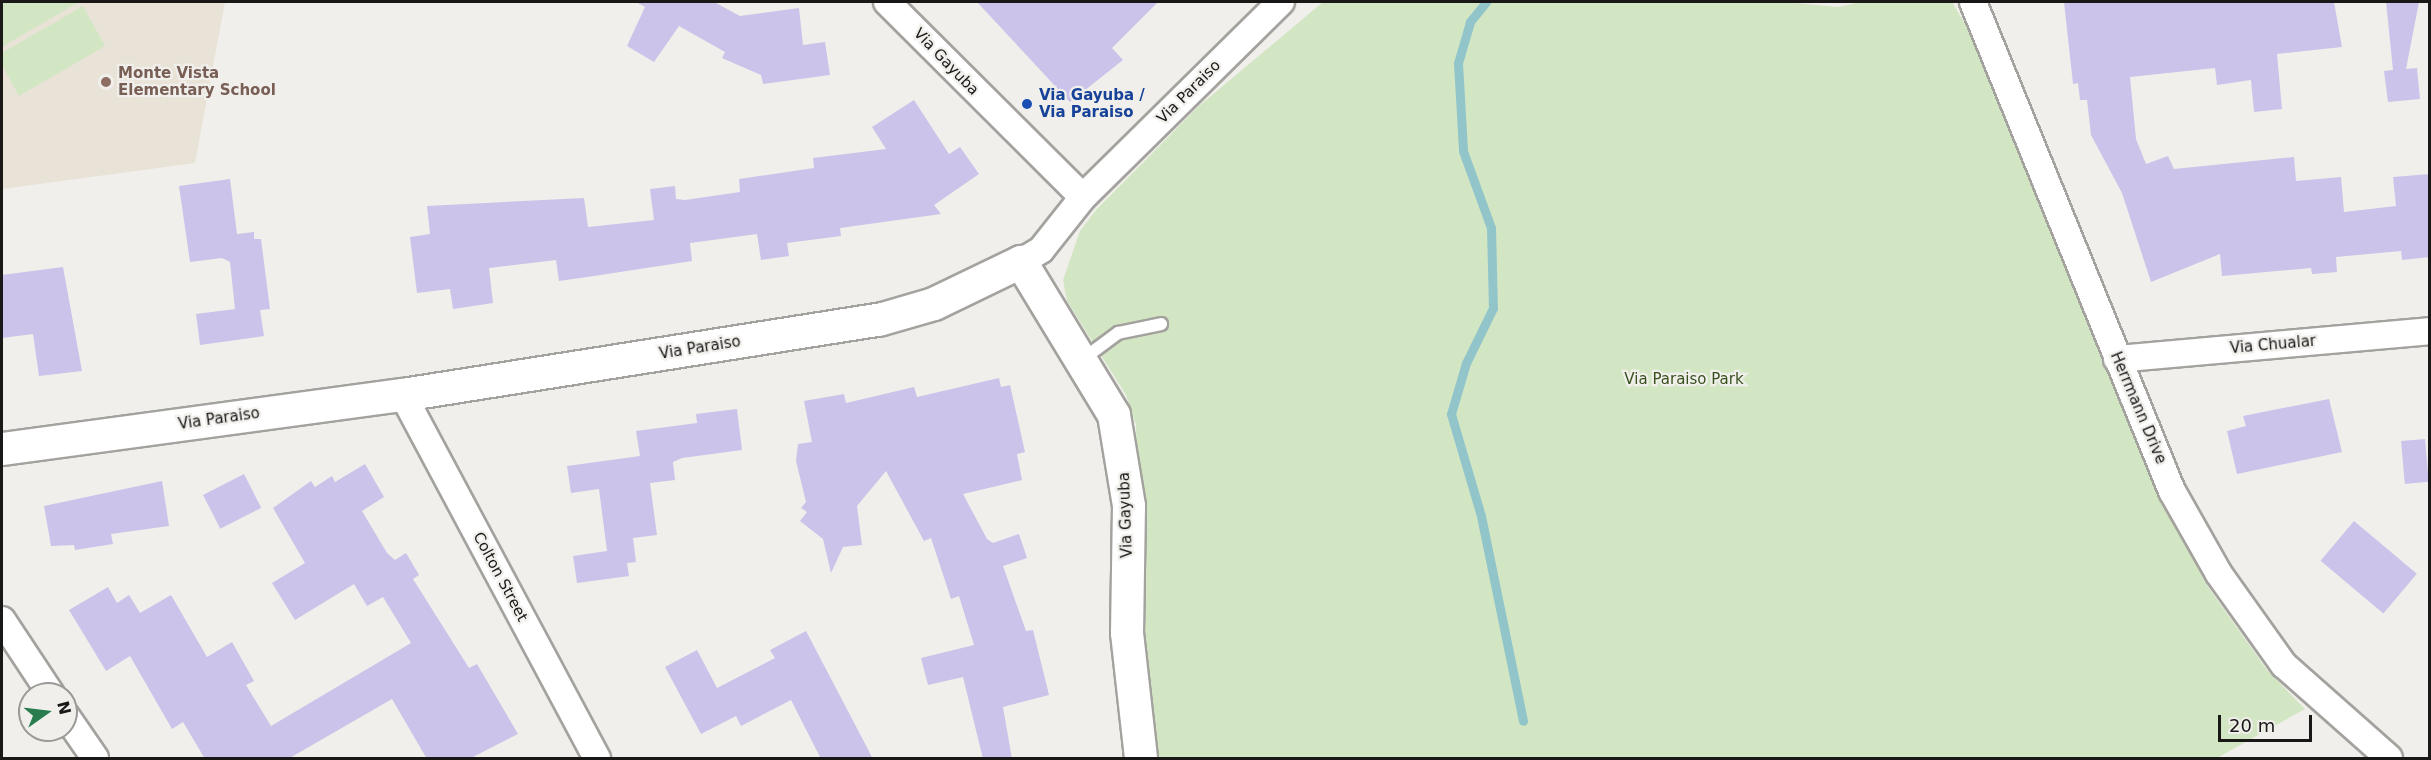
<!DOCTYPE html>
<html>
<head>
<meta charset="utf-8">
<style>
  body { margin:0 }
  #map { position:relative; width:2431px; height:760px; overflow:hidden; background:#f1efeb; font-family:"DejaVu Sans",sans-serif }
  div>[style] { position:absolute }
  .built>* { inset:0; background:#e8e2d7 }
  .green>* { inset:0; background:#d3e6c4 }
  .stream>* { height:9px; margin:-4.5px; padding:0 4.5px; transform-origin:4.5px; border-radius:4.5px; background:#92c5ca }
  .building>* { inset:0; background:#cbc3e9; transform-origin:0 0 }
  .roads { filter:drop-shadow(2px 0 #a4a29e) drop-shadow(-2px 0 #a4a29e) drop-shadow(0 2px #a4a29e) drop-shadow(0 -2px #a4a29e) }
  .service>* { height:12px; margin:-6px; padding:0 6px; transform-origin:6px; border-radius:6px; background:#fff }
  .minor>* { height:26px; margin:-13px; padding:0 13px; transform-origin:13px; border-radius:13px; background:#fff }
  .tertiary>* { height:32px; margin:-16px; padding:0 16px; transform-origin:16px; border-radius:16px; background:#fff }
  .dots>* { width:16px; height:16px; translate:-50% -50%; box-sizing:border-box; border:3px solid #f1efeb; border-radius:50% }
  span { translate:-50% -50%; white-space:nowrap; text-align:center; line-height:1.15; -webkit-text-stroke:4.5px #f1efeb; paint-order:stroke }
  .street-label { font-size:15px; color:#191817 }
  .education-label { font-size:15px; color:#785e54; font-weight:700 }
  .left { translate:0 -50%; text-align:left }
  .transit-label { font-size:15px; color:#164399; font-weight:700 }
  .park-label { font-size:15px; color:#37501c }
  .frame { position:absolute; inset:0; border:3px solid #191817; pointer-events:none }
  .north { position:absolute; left:18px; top:682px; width:60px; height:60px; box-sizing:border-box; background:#f1efeb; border:2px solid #9b9996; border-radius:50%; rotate:76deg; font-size:16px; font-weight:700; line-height:24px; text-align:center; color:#191817 }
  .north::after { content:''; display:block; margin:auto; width:21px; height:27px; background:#287c4e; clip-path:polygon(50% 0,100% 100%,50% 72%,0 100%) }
  .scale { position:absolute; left:2218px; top:715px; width:94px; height:27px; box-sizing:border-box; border:3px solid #191817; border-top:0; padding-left:8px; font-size:18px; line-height:21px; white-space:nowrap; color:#191817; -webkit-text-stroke:4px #f1efeb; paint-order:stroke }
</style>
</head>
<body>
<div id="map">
  <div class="built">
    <i style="clip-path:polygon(2px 2px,225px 2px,195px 163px,2px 189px)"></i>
  </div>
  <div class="green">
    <i style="clip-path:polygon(2px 2px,79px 2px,2px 47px)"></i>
    <i style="clip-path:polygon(1323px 2px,1785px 2px,1838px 7px,1861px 2px,1952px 2px,1977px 44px,2162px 497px,2208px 587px,2267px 670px,2305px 709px,2217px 758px,1157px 758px,1139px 616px,1136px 425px,1126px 395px,1067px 301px,1063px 280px,1080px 231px,1096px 210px,1199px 106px)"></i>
    <i style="clip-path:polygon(83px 6px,105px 46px,19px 96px,2px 65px,2px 53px)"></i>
  </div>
  <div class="stream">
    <i style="left:1486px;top:2px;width:26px;rotate:129deg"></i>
    <i style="left:1470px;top:22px;width:43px;rotate:106.3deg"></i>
    <i style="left:1458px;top:63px;width:88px;rotate:86.7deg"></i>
    <i style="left:1463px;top:151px;width:82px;rotate:70deg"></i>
    <i style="left:1491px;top:228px;width:80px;rotate:88.6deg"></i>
    <i style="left:1493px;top:308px;width:61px;rotate:116.1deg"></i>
    <i style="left:1466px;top:363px;width:53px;rotate:106.4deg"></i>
    <i style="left:1451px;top:414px;width:106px;rotate:73.6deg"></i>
    <i style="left:1481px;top:516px;width:209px;rotate:78.4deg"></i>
  </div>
  <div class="building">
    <i style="clip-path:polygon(636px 2px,714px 2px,740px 16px,799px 8px,803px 45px,825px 42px,830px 75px,763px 84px,761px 75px,722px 58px,725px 52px,679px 26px,654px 62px,627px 46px,645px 7px)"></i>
    <i style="clip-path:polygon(977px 2px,1158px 2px,1112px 48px,1123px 60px,1070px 102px)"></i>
    <i style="clip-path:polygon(2064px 2px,2334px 2px,2342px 47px,2277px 54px,2282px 109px,2254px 112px,2251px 80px,2217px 85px,2215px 68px,2130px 77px,2136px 139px,2146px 164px,2168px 156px,2174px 169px,2294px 157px,2296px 181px,2341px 177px,2344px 212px,2396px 206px,2393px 177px,2430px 174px,2430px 257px,2402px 260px,2401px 251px,2336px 257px,2337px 272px,2312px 274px,2311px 268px,2222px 276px,2220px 254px,2151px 282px,2122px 193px,2091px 135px,2087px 100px,2080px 100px,2078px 83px,2073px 84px)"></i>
    <i style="clip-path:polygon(2386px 2px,2419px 2px,2406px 69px,2417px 68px,2420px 99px,2388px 102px,2384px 71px,2393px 70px)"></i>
    <i style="clip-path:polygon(914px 100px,949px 154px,960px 147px,979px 174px,934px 205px,941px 214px,840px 228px,841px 236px,787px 243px,789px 256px,761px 260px,757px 234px,690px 243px,692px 261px,594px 276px,559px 281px,556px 260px,489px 268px,493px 303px,453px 309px,450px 289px,417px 293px,410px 237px,430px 234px,427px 206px,584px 198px,588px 227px,654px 220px,650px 189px,675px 186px,676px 199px,685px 200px,740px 192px,739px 179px,814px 168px,813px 158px,886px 149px,872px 127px)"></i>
    <i style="clip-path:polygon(230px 179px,237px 234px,254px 232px,254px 239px,261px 239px,270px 309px,260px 310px,264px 336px,200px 345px,196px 314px,235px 309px,230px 262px,222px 258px,190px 262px,179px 186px)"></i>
    <i style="clip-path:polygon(63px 267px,82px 371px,39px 376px,33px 334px,2px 338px,2px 275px)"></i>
    <i style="clip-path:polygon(999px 378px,1001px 387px,1010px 385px,1025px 452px,1017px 454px,1022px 480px,963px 494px,987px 539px,993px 543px,1019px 534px,1027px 558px,1003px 566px,1026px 631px,1033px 630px,1049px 695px,1003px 707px,1012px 759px,983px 759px,963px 677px,928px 685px,921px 658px,974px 645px,959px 596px,951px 599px,931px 538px,924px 541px,886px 471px,857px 506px,862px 545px,843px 547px,831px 573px,823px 539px,800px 521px,807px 512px,801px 508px,806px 502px,796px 461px,798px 444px,812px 442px,804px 401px,844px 394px,846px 403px,914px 387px,917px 397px)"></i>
    <i style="clip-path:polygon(2329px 399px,2342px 452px,2237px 474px,2227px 431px,2246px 426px,2243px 416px)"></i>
    <i style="clip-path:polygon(737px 409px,742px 450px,682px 458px,673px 462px,675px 480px,650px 483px,657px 535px,633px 538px,636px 562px,627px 563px,629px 576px,577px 583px,573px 556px,607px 551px,599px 489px,571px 493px,567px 466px,640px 456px,636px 431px,697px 423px,696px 414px)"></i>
    <i style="left:2425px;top:439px;width:43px;height:24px;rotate:85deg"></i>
    <i style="clip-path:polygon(365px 464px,384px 497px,362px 511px,387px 553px,395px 560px,406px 553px,419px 575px,413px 579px,469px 668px,477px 664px,518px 734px,469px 759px,427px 759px,392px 699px,288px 759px,205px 759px,183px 722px,172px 729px,130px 656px,106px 671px,69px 610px,108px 587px,117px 603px,129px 595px,140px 613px,171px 595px,207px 657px,232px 642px,254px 681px,246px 685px,271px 726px,411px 643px,383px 597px,367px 606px,354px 584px,295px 620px,272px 583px,305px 563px,273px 508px,311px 481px,315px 487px,332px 476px,335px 482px)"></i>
    <i style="left:244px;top:474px;width:38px;height:46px;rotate:63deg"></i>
    <i style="clip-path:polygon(162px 481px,169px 526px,111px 534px,113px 544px,75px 550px,74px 545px,51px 546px,44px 506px)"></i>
    <i style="left:2354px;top:521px;width:82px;height:52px;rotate:40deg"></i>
    <i style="clip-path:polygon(806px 631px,873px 759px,821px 759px,791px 700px,741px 726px,736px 716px,701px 734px,665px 667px,697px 650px,717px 688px,775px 658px,770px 650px)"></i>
  </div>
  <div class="roads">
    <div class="service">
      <i style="left:1083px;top:359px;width:44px;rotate:-36.6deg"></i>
      <i style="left:1118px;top:333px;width:44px;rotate:-11.8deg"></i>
    </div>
    <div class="minor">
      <i style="left:887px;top:2px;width:276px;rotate:44.9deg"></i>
      <i style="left:1973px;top:2px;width:528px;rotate:67.86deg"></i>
      <i style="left:2172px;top:491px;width:95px;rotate:60.5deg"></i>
      <i style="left:2219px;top:574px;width:112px;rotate:54.5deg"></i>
      <i style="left:2284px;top:665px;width:140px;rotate:41.5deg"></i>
      <i style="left:1021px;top:262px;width:23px;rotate:-31deg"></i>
      <i style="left:1041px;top:250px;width:68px;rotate:-51.6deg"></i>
      <i style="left:1083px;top:197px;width:278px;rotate:-44.6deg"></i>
      <i style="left:2117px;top:359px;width:314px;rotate:-5.1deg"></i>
      <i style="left:403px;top:395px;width:412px;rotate:61.9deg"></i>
      <i style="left:2px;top:620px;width:89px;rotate:56.5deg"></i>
      <i style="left:66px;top:716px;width:51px;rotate:55.4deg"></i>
    </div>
    <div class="tertiary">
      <i style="left:2px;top:449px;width:405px;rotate:-7.7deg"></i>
      <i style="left:403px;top:395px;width:482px;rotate:-9deg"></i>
      <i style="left:879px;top:320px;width:57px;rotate:-16.2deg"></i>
      <i style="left:934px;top:304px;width:97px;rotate:-25.8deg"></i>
      <i style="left:1021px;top:262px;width:179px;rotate:58.7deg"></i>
      <i style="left:1114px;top:415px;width:92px;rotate:80.6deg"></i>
      <i style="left:1129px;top:506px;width:127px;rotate:90.9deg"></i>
      <i style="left:1127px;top:633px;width:126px;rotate:83.6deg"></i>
    </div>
  </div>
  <div class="dots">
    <i style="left:106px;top:82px;background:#8d6e63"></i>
    <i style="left:1027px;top:104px;background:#1a4fb4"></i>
  </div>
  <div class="street-label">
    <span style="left:946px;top:62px;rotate:46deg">Via Gayuba</span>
    <span style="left:1189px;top:92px;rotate:-45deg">Via Paraiso</span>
    <span style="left:2273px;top:345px;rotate:-5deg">Via Chualar</span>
    <span style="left:700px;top:348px;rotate:-9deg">Via Paraiso</span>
    <span style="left:2138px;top:408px;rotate:67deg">Herrmann Drive</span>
    <span style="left:219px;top:419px;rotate:-8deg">Via Paraiso</span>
    <span style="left:1126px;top:515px;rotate:-92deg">Via Gayuba</span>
    <span style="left:500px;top:577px;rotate:62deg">Colton Street</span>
  </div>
  <div class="education-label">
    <span class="left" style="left:118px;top:82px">Monte Vista<br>Elementary School</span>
  </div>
  <div class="transit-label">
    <span class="left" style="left:1039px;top:104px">Via Gayuba /<br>Via Paraiso</span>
  </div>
  <div class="park-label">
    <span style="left:1684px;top:380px">Via Paraiso Park</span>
  </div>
  <div class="frame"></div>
  <div class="north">N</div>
  <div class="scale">20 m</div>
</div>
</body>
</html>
